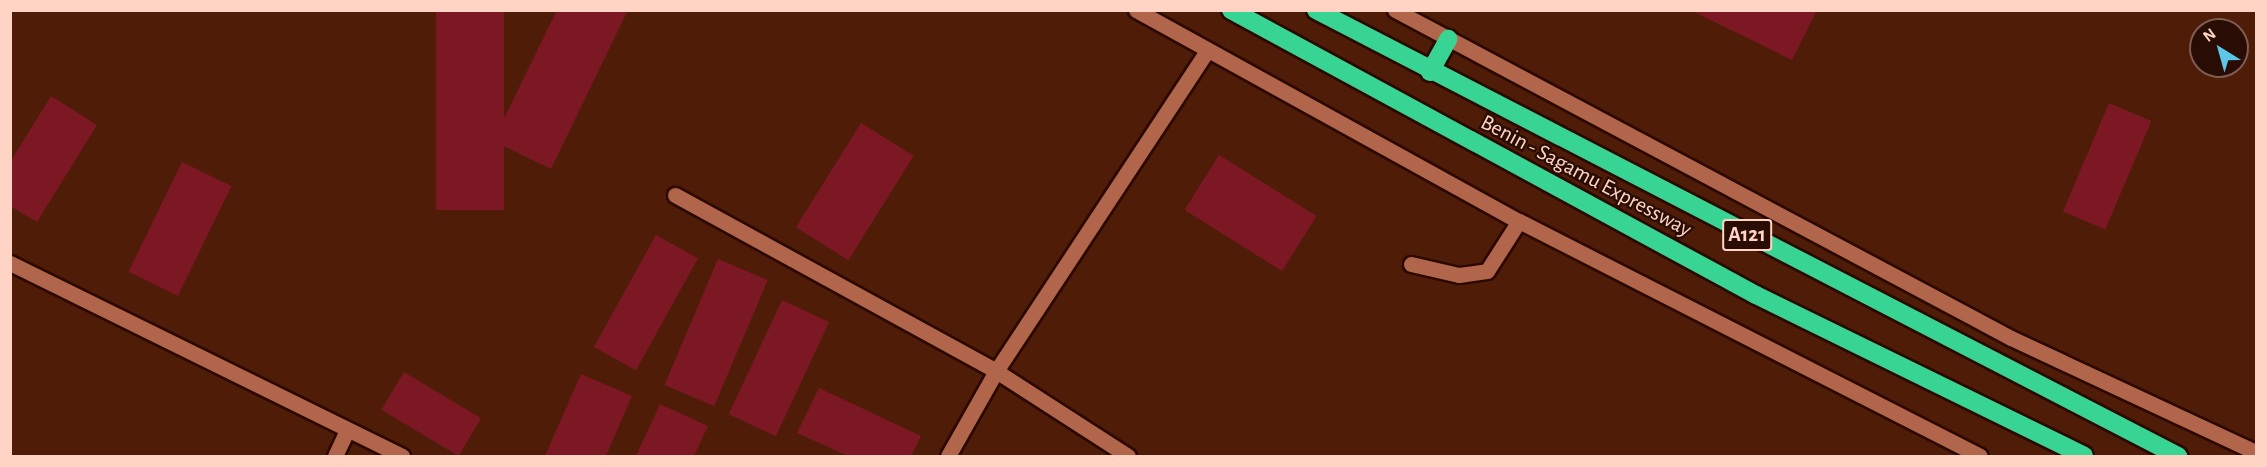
<!DOCTYPE html>
<html>
<head>
<meta charset="utf-8">
<style>
  body { margin:0 }
  #map { position:relative; width:2267px; height:467px; overflow:hidden; background:#4f1c07; font-family:"Alegreya Sans",sans-serif }
  div>[style] { position:absolute }
  .building>* { inset:0; background:#7c1824; transform-origin:0 0 }
  .roads { filter:drop-shadow(2px 0 #2c0900) drop-shadow(-2px 0 #2c0900) drop-shadow(0 2px #2c0900) drop-shadow(0 -2px #2c0900) }
  .minor>* { height:15px; margin:-7.5px; padding:0 7.5px; transform-origin:7.5px; border-radius:7.5px; background:#b1664b }
  .highway>* { height:18px; margin:-9px; padding:0 9px; transform-origin:9px; border-radius:9px; background:#38d493 }
  span { translate:-50% -50%; white-space:nowrap; text-align:center; line-height:1.15; -webkit-text-stroke:4.5px #290c03; paint-order:stroke }
  .shield-label span { padding:2px 4px; background:#290c03; border:2px solid; border-radius:4px; -webkit-text-stroke-width:0 }
  .shield-label { font-size:21px; color:#ffd4c5; font-weight:700 }
  .street-label { font-size:22px; color:#ffd4c5 }
  .frame { position:absolute; inset:0; border:12px solid #ffd4c5; pointer-events:none }
  .north { position:absolute; left:2189px; top:18px; width:60px; height:60px; box-sizing:border-box; background:#290c03; border:2px solid #7f5c51; border-radius:50%; rotate:323deg; font-size:16px; font-weight:700; line-height:24px; text-align:center; color:#ffd4c5 }
  .north::after { content:''; display:block; margin:auto; width:21px; height:27px; background:#5cc7e7; clip-path:polygon(50% 0,100% 100%,50% 72%,0 100%) }
</style>
</head>
<body>
<div id="map">
  <div class="building">
    <i style="left:436px;top:10px;width:68px;height:200px"></i>
    <i style="clip-path:polygon(557px 10px,628px 10px,551px 169px,493px 141px)"></i>
    <i style="clip-path:polygon(1690px 10px,1817px 10px,1792px 60px)"></i>
    <i style="clip-path:polygon(51px 96px,97px 125px,37px 222px,10px 206px,10px 162px)"></i>
    <i style="left:2109px;top:103px;width:46px;height:118px;rotate:23deg"></i>
    <i style="left:861px;top:123px;width:62px;height:123px;rotate:32deg"></i>
    <i style="left:1219px;top:155px;width:115px;height:65px;rotate:32deg"></i>
    <i style="left:182px;top:162px;width:55px;height:122px;rotate:26deg"></i>
    <i style="left:656px;top:235px;width:48px;height:128px;rotate:29deg"></i>
    <i style="left:718px;top:259px;width:54px;height:137px;rotate:23deg"></i>
    <i style="left:782px;top:300px;width:52px;height:126px;rotate:25deg"></i>
    <i style="left:404px;top:372px;width:90px;height:44px;rotate:31deg"></i>
    <i style="clip-path:polygon(581px 374px,632px 396px,606px 456px,545px 456px)"></i>
    <i style="clip-path:polygon(819px 388px,921px 436px,911px 456px,848px 456px,797px 433px)"></i>
    <i style="clip-path:polygon(660px 404px,708px 426px,694px 456px,636px 456px)"></i>
  </div>
  <div class="roads">
    <div class="minor">
      <i style="left:1136px;top:10px;width:437px;rotate:28.9deg"></i>
      <i style="left:1519px;top:221px;width:517px;rotate:27.01deg"></i>
      <i style="left:1395px;top:10px;width:698px;rotate:28.03deg"></i>
      <i style="left:2011px;top:338px;width:270px;rotate:25deg"></i>
      <i style="left:675px;top:195px;width:366px;rotate:28.7deg"></i>
      <i style="left:996px;top:371px;width:157px;rotate:32.8deg"></i>
      <i style="left:10px;top:263px;width:437px;rotate:26.2deg"></i>
      <i style="left:1411px;top:264px;width:49px;rotate:12.9deg"></i>
      <i style="left:1459px;top:275px;width:28px;rotate:-8deg"></i>
      <i style="left:1487px;top:271px;width:59px;rotate:-57.4deg"></i>
      <i style="left:335px;top:456px;width:29px;rotate:-65deg"></i>
      <i style="left:948px;top:456px;width:98px;rotate:-60.5deg"></i>
      <i style="left:996px;top:371px;width:383px;rotate:-56.6deg"></i>
    </div>
    <div class="highway">
      <i style="left:1231px;top:10px;width:597px;rotate:28.5deg"></i>
      <i style="left:1756px;top:295px;width:365px;rotate:26.1deg"></i>
      <i style="left:1316px;top:10px;width:971px;rotate:27.36deg"></i>
      <i style="left:1430px;top:72px;width:38px;rotate:-61deg"></i>
    </div>
  </div>
  <div class="shield-label">
    <span style="left:1747px;top:235px">A121</span>
  </div>
  <div class="street-label">
    <span style="left:1586px;top:176px;rotate:28deg">Benin - Sagamu Expressway</span>
  </div>
  <div class="frame"></div>
  <div class="north">N</div>
</div>
</body>
</html>
